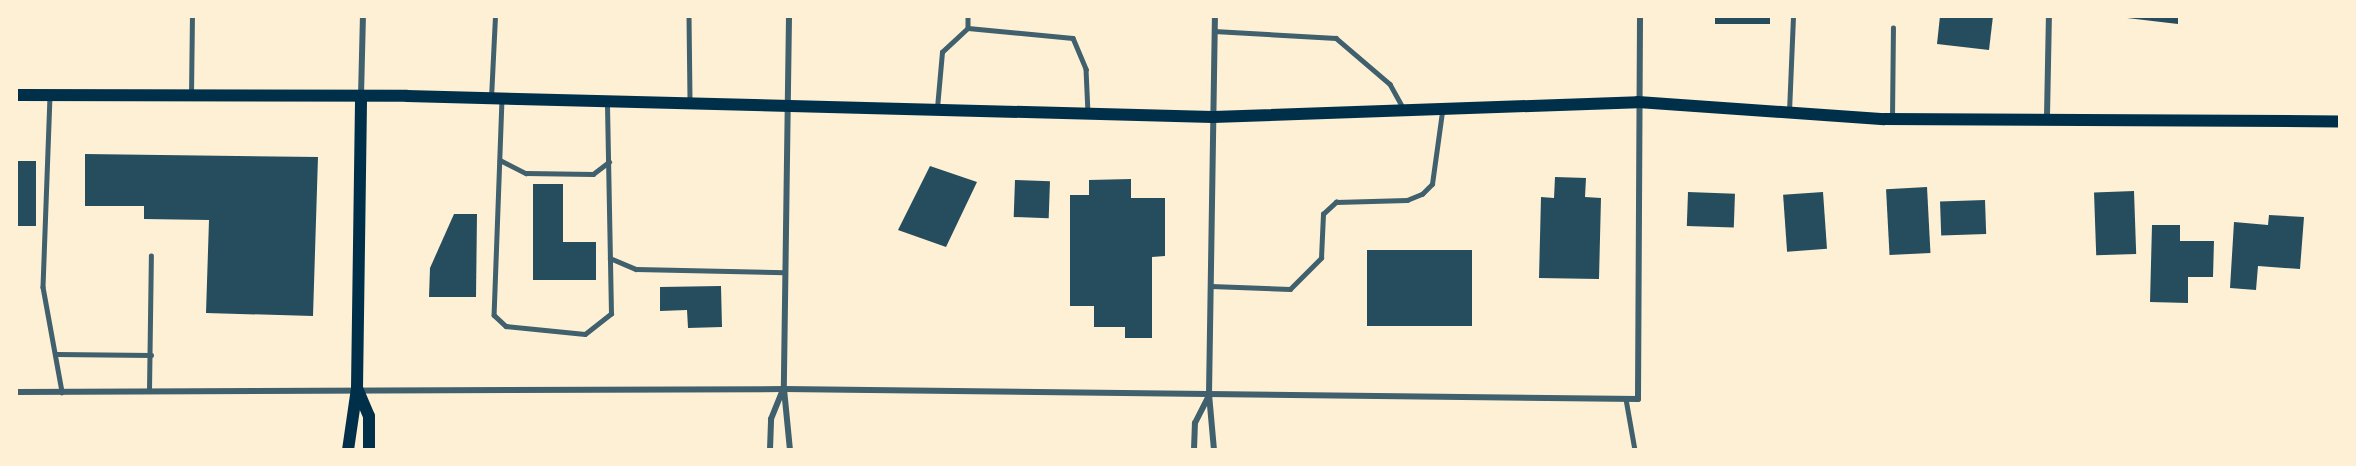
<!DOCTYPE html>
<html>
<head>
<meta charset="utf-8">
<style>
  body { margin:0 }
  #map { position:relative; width:2356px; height:466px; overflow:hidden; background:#fdf0d5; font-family:"Archivo Narrow",sans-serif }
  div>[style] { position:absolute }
  .building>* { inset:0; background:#264d5e; transform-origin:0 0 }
  .service>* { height:4.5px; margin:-2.25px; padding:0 2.25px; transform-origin:2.25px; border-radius:2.25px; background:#3f606c }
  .minor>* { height:6px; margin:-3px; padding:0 3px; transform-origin:3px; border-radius:3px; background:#3f606c }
  .secondary>* { height:12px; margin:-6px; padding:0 6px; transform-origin:6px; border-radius:6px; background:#003049 }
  span { translate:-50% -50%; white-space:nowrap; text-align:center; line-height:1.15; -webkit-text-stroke:5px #fdf0d5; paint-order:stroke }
  .frame { position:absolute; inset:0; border:18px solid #fdf0d5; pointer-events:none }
</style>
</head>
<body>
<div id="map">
  <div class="building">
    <i style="left:1715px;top:16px;width:55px;height:8px"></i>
    <i style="clip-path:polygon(1940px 16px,1993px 16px,1989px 50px,1937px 44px)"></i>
    <i style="clip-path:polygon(2110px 16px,2178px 16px,2178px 24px)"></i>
    <i style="clip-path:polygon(85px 154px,318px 157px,313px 316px,206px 313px,209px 220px,144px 219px,144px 206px,85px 206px)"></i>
    <i style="left:16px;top:161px;width:20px;height:65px"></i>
    <i style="clip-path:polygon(930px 166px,977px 182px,946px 247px,898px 230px)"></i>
    <i style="clip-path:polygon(1555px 177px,1586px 178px,1585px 197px,1601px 198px,1599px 279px,1539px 278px,1541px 197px,1554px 198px)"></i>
    <i style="clip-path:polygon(1131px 179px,1131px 198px,1165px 198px,1165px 256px,1152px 257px,1152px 338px,1125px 338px,1125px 327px,1094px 327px,1094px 306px,1070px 306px,1070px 195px,1089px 195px,1089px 180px)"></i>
    <i style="left:1015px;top:180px;width:35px;height:37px;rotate:2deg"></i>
    <i style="clip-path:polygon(533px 184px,563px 184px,563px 242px,596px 242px,596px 280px,533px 280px)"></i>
    <i style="left:1927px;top:187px;width:66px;height:41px;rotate:87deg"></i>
    <i style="left:2134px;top:191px;width:63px;height:40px;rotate:88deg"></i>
    <i style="left:1688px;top:192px;width:47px;height:34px;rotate:2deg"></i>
    <i style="left:1823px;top:192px;width:57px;height:40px;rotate:86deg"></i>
    <i style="left:1985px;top:200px;width:34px;height:45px;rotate:88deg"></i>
    <i style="clip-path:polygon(454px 214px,477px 214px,476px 297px,429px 297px,430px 268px)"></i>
    <i style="clip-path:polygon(2269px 215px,2304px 217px,2300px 269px,2258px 266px,2256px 290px,2230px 288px,2234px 222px,2268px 225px)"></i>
    <i style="clip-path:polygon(2152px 225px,2180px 225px,2180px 241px,2214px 241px,2213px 277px,2188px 277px,2188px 303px,2150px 302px)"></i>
    <i style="left:1367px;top:250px;width:105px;height:76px"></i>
    <i style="clip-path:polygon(721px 286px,722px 327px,688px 328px,687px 310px,660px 311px,660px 287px)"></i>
  </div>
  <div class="service">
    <i style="left:689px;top:16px;width:86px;rotate:89.3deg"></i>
    <i style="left:968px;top:16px;width:12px;rotate:90deg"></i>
    <i style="left:968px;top:28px;width:105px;rotate:5.4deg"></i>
    <i style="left:1073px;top:38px;width:34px;rotate:67deg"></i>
    <i style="left:1086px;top:69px;width:44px;rotate:87.4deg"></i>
    <i style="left:1214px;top:31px;width:122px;rotate:3.3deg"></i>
    <i style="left:1336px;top:38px;width:71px;rotate:40.4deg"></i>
    <i style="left:1390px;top:84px;width:29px;rotate:61deg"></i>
    <i style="left:191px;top:95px;width:79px;rotate:-89.3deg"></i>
    <i style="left:50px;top:96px;width:191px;rotate:92.1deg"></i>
    <i style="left:43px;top:287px;width:107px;rotate:79.7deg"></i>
    <i style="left:491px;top:98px;width:82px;rotate:-87.2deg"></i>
    <i style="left:502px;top:99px;width:216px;rotate:92.1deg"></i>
    <i style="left:494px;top:315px;width:16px;rotate:43deg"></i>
    <i style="left:506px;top:326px;width:79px;rotate:5.8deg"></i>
    <i style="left:585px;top:334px;width:33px;rotate:-38deg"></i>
    <i style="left:611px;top:314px;width:211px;rotate:-91.1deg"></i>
    <i style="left:937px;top:108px;width:56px;rotate:-84.9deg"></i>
    <i style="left:942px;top:52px;width:35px;rotate:-43deg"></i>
    <i style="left:1789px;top:112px;width:96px;rotate:-87.6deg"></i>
    <i style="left:1892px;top:119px;width:91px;rotate:-89.4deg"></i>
    <i style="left:500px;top:160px;width:29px;rotate:27deg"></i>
    <i style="left:526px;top:173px;width:67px;rotate:0.9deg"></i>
    <i style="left:593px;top:174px;width:20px;rotate:-37deg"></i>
    <i style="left:610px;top:258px;width:28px;rotate:23deg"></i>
    <i style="left:636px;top:269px;width:149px;rotate:1.2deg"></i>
    <i style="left:1211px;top:286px;width:79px;rotate:2.2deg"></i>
    <i style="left:1290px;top:289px;width:44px;rotate:-45deg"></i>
    <i style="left:1321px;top:258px;width:44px;rotate:-87.4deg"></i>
    <i style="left:1323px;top:214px;width:18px;rotate:-43deg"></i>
    <i style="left:1336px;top:202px;width:71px;rotate:-1.6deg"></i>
    <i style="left:1407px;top:200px;width:16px;rotate:-22deg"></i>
    <i style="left:1422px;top:194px;width:14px;rotate:-45deg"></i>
    <i style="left:1432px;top:184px;width:73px;rotate:-82.1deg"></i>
    <i style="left:57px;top:354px;width:94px;rotate:0.6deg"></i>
    <i style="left:149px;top:391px;width:135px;rotate:-89.2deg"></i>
    <i style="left:1626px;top:399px;width:52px;rotate:80deg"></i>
  </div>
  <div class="minor">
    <i style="left:789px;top:16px;width:373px;rotate:90.8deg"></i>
    <i style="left:784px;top:389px;width:61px;rotate:84.4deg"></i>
    <i style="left:361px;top:96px;width:80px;rotate:-88.6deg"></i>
    <i style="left:2047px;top:116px;width:100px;rotate:-88.9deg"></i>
    <i style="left:16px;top:392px;width:768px;rotate:-0.22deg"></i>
    <i style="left:784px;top:389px;width:854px;rotate:0.67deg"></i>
    <i style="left:1638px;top:399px;width:383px;rotate:-89.7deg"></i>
    <i style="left:770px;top:450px;width:31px;rotate:-88deg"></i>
    <i style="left:771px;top:419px;width:31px;rotate:-68deg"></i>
    <i style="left:1194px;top:450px;width:27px;rotate:-88deg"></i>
    <i style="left:1195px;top:423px;width:31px;rotate:-63deg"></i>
    <i style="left:1214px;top:450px;width:56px;rotate:-95.1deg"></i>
    <i style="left:1209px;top:394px;width:378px;rotate:-89.1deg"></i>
  </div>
  <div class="secondary">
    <i style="left:16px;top:95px;width:391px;rotate:0.1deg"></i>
    <i style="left:407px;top:96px;width:806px;rotate:1.49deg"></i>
    <i style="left:1213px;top:117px;width:425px;rotate:-2deg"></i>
    <i style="left:1638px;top:102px;width:247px;rotate:4deg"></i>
    <i style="left:1884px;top:119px;width:456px;rotate:0.3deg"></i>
    <i style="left:357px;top:388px;width:30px;rotate:67deg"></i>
    <i style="left:369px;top:416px;width:34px;rotate:90deg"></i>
    <i style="left:348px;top:450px;width:63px;rotate:-81.7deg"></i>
    <i style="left:357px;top:388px;width:292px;rotate:-89.2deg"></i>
  </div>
  <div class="frame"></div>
</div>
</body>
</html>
